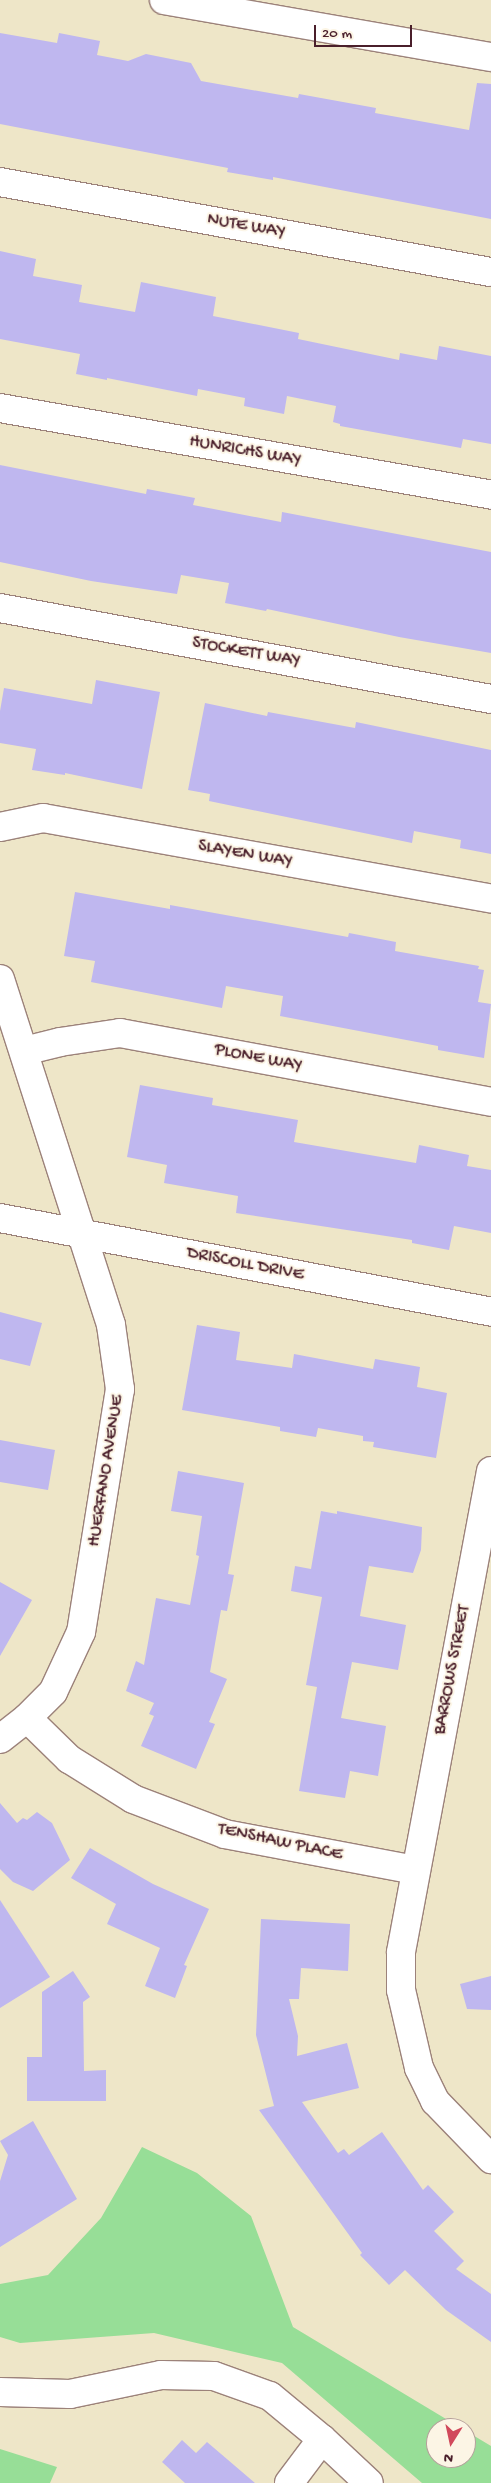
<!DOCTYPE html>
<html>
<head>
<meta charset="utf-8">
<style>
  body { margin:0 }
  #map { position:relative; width:491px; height:2483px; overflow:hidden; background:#eee6c8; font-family:"Gochi Hand",sans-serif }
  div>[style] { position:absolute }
  .green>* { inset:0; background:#97de97 }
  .building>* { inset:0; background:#bfb7ef }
  .roads { filter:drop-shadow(1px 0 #9c827a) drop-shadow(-1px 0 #9c827a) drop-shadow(0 1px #9c827a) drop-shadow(0 -1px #9c827a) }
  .minor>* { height:28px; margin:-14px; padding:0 14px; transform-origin:14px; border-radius:14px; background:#fff }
  .tertiary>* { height:28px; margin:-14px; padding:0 14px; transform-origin:14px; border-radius:14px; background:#fff }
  span { translate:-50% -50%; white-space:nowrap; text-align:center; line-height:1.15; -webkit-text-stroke:4px #fcf5e5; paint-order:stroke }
  .street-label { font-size:18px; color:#4a1f2b }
  .north { position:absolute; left:426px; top:2418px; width:50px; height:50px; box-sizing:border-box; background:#fcf5e5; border:1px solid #b59f9b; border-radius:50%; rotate:190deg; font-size:14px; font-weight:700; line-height:20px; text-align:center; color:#4a1f2b }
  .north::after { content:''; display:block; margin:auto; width:18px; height:22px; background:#d1495b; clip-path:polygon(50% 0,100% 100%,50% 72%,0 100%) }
  .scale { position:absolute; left:314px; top:25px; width:98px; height:22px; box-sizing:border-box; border:2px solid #4a1f2b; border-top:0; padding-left:6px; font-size:15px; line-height:18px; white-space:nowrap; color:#4a1f2b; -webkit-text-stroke:4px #fcf5e5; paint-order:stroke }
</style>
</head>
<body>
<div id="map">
  <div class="green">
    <i style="clip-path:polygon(142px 2147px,197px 2173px,251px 2216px,293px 2327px,461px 2428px,436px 2428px,436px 2458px,466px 2458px,466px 2431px,491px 2446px,491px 2483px,422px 2483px,282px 2363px,154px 2333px,20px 2343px,0 2337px,0 2284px,48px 2275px,101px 2218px)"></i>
    <i style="clip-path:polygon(0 2449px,57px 2467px,50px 2483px,0 2483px)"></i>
  </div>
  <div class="building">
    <i style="clip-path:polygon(0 33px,57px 43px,59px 33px,100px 41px,97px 55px,128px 61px,146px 54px,191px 63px,201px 81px,298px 98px,299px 94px,376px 108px,375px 113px,469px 130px,477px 83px,491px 84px,491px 219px,273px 177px,273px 180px,227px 172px,228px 168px,0 124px)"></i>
    <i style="clip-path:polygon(0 251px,36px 259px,33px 276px,82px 285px,79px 302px,135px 312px,141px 282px,216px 297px,213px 316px,299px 333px,298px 339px,399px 360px,400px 353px,437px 360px,439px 346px,491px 356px,491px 444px,463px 439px,461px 448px,340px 426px,340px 424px,333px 422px,336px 406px,287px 396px,284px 414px,244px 406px,245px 398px,198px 389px,197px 396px,107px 378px,107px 380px,76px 374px,80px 354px,0 339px)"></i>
    <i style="clip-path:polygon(0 465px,146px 494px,147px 489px,195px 498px,193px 505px,281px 522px,282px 512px,491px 552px,491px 653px,399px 637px,267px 609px,266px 611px,225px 603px,229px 583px,181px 575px,177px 594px,91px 581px,0 562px)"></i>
    <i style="clip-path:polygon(96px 680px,160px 692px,142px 789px,65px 773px,65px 775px,32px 770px,36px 749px,0 743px,0 711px,4px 688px,92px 704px)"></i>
    <i style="clip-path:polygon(205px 703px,267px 716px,268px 712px,355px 728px,356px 722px,491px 750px,491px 854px,460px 848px,461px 840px,414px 831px,412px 843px,209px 801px,210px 794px,188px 790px)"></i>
    <i style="clip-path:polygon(75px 892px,170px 909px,170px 905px,348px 937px,349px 933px,396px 942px,395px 951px,479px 966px,478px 969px,484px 970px,478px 1002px,491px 1004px,484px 1058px,438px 1050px,438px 1046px,280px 1016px,283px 996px,226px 986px,222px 1008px,91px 982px,95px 961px,64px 956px)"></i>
    <i style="clip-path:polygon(140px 1085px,213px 1098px,212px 1105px,298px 1120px,294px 1142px,416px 1163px,419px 1145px,469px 1155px,467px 1166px,491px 1170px,491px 1233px,454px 1226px,449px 1250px,412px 1243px,412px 1240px,236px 1213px,238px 1196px,164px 1183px,167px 1165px,127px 1157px)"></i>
    <i style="clip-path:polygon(0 1312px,42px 1323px,30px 1366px,0 1359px)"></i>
    <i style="clip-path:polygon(197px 1325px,240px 1332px,236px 1360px,292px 1368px,294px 1354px,373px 1369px,375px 1359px,420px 1367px,417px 1387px,447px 1393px,436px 1458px,373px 1447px,374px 1442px,363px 1441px,363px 1436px,318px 1428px,316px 1437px,280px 1431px,280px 1427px,182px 1410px)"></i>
    <i style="clip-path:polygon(0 1440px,55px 1450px,48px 1490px,0 1482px)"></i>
    <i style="clip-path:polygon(178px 1471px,244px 1483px,228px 1574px,234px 1575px,227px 1611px,221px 1610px,210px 1672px,227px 1679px,209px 1722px,215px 1724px,196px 1769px,141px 1746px,154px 1716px,149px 1714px,154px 1703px,126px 1691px,136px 1661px,144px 1665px,156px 1598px,190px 1605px,199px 1556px,196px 1555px,202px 1516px,171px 1511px)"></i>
    <i style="clip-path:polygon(321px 1511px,337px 1514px,337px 1511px,422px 1527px,421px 1550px,413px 1573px,369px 1566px,360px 1616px,406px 1625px,398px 1670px,352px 1662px,341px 1718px,386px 1726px,378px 1776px,350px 1771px,345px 1798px,299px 1791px,317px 1687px,306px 1685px,322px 1597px,291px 1591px,295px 1566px,311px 1569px)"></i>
    <i style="clip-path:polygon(0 1582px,32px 1600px,0 1656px)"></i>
    <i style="clip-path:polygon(0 1803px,17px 1823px,23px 1818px,27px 1820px,37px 1812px,52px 1823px,70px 1860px,33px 1891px,13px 1882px,0 1869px)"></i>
    <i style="clip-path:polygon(90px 1848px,153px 1884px,209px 1909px,184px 1965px,187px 1966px,175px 1998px,145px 1986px,160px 1948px,107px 1924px,116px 1904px,71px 1878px)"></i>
    <i style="clip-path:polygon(0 1900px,50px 1977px,0 2008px)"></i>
    <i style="clip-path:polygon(261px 1919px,350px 1924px,348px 1971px,301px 1968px,299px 1999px,289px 1999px,298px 2036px,297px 2056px,347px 2043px,359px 2088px,302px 2102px,338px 2153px,344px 2149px,349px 2155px,382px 2132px,423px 2190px,428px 2185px,454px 2212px,434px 2231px,464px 2261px,456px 2269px,491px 2294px,491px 2342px,446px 2310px,405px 2270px,389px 2285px,360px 2255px,362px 2253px,259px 2110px,274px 2106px,256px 2035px)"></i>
    <i style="clip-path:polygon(73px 1971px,90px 1997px,83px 2002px,84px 2071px,106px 2070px,106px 2101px,27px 2101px,27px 2057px,42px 2057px,42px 1992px)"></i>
    <i style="clip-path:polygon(491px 1976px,491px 2010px,467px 2009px,460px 1984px)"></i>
    <i style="clip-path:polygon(33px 2121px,77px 2199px,0 2247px,0 2181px,8px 2155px,0 2141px)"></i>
    <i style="clip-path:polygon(182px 2440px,196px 2453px,207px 2442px,255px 2483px,185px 2483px,162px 2462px)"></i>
  </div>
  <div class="roads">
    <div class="minor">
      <i style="left:164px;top:0;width:332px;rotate:9.9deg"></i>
      <i style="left:0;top:182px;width:499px;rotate:10.4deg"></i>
      <i style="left:0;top:408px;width:499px;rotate:10deg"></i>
      <i style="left:0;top:608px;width:499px;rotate:10.5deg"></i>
      <i style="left:0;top:827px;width:44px;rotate:-11.8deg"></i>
      <i style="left:43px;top:818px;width:455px;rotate:10.2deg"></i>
      <i style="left:24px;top:1051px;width:37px;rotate:-14deg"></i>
      <i style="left:60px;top:1042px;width:61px;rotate:-8.5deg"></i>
      <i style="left:120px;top:1033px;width:377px;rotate:10.5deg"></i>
      <i style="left:0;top:1218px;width:500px;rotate:10.8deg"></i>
      <i style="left:491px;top:1471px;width:490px;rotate:100.6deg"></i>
      <i style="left:401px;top:1953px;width:37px;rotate:90deg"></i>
      <i style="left:401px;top:1990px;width:80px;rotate:77deg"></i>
      <i style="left:419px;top:2068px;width:37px;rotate:64deg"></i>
      <i style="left:435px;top:2101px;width:81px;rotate:46deg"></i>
      <i style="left:27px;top:1718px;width:59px;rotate:44.3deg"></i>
      <i style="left:69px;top:1759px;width:75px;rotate:32deg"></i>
      <i style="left:133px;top:1799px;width:98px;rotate:20.8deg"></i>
      <i style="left:225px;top:1834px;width:193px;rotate:10.7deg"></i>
      <i style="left:0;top:2392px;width:70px;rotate:1.6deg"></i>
      <i style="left:70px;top:2394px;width:93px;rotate:-11.8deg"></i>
      <i style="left:161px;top:2375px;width:53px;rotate:1.1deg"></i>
      <i style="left:214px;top:2376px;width:59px;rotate:19.7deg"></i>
      <i style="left:270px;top:2396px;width:67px;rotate:39.6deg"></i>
      <i style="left:322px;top:2439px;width:64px;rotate:43.1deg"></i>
      <i style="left:289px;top:2483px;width:55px;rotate:-53.1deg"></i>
    </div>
    <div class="tertiary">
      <i style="left:0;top:979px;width:363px;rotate:72.2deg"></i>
      <i style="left:111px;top:1325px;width:65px;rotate:82deg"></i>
      <i style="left:120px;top:1389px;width:246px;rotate:99.1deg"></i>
      <i style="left:81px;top:1632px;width:66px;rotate:115deg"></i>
      <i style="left:53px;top:1692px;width:37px;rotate:135deg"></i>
      <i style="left:27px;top:1718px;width:34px;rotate:142deg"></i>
    </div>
  </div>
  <div class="street-label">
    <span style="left:246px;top:227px;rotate:10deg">NUTE WAY</span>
    <span style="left:245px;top:452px;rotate:10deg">HUNRICHS WAY</span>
    <span style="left:246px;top:653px;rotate:10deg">STOCKETT WAY</span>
    <span style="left:245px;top:855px;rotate:10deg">SLAYEN WAY</span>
    <span style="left:258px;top:1059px;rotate:11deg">PLONE WAY</span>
    <span style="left:245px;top:1265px;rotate:11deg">DRISCOLL DRIVE</span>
    <span style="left:107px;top:1471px;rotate:-81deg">HUERFANO AVENUE</span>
    <span style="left:453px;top:1670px;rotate:-79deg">BARROWS STREET</span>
    <span style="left:280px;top:1843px;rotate:12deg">TENSHAW PLACE</span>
  </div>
  <div class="north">N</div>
  <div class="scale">20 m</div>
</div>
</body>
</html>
